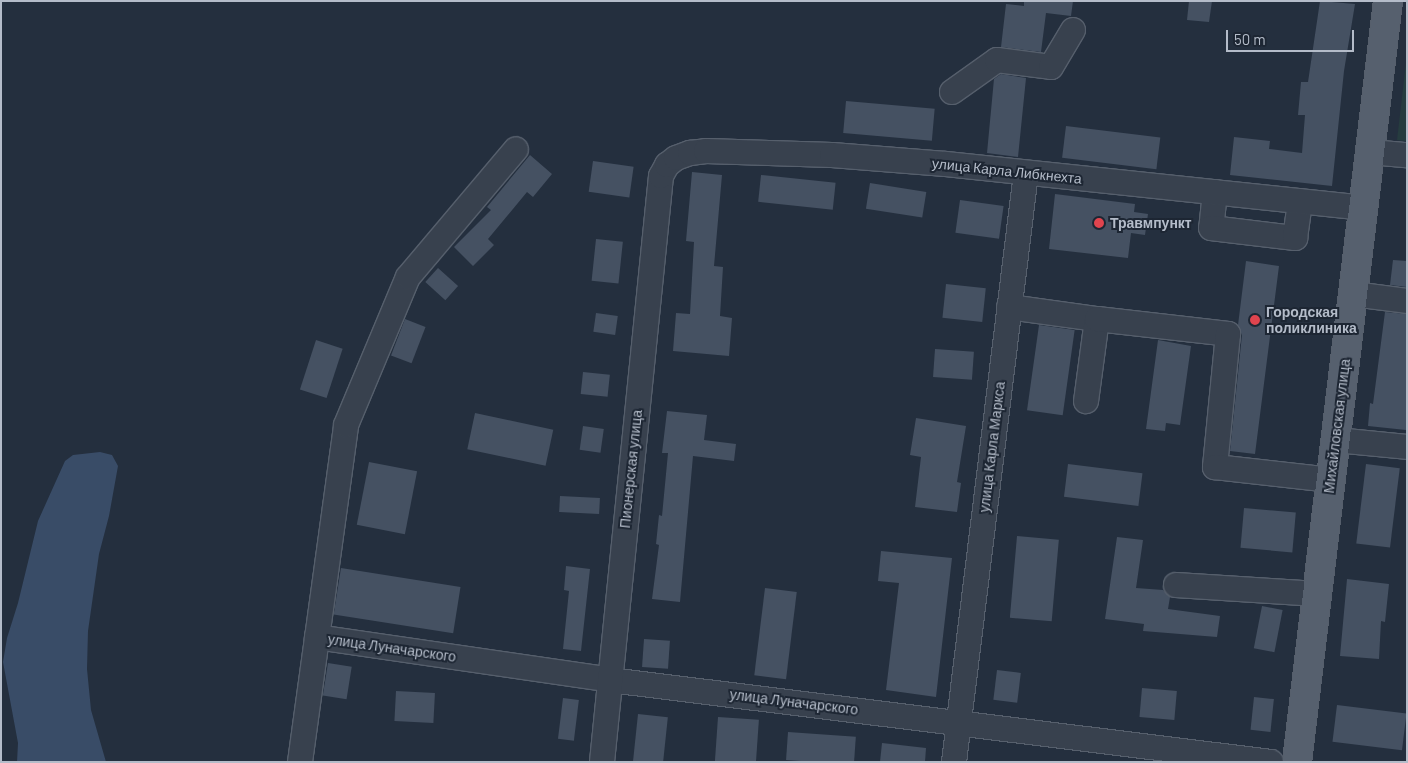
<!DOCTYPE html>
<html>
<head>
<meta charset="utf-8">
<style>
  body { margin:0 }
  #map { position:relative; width:1408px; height:763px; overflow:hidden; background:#242f3e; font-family:Barlow,sans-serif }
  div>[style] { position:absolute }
  .green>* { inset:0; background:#263c3f }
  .water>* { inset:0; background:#394c67 }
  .building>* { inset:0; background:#455162; transform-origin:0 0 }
  .roads { filter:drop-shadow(1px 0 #565f6c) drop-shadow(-1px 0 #565f6c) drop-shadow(0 1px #565f6c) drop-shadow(0 -1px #565f6c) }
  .minor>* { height:24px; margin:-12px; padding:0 12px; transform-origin:12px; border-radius:12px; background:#38414e }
  .major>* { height:28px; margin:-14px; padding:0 14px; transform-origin:14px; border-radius:14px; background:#56606e }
  .dots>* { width:14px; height:14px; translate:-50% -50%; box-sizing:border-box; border:2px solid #1d2633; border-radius:50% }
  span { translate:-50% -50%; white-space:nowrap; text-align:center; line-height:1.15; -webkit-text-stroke:4px #1d2633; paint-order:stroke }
  .street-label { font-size:14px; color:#b4bcc9 }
  .poi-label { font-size:14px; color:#b4bcc9; font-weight:700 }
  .left { translate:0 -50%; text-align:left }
  .frame { position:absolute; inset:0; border:2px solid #b4bcc9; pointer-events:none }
  .scale { position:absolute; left:1226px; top:30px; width:128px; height:22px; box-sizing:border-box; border:2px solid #b4bcc9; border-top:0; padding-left:6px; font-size:15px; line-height:18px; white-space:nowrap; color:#b4bcc9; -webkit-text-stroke:4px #1d2633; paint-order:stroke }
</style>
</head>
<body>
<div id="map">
  <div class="green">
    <i style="clip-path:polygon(1407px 54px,1407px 141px,1397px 140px)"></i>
  </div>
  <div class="water">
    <i style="clip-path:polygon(100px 452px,112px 455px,118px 466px,109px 516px,99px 554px,88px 631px,87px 669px,91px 710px,106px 762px,17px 762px,18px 743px,3px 662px,7px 638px,18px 603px,38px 521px,65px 461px,73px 455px)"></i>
  </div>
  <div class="building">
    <i style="clip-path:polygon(1024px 1px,1073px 1px,1071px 16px,1046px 13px,1041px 52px,1001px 47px,1006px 4px,1024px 6px)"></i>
    <i style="clip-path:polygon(1189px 1px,1212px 1px,1209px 22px,1187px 20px)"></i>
    <i style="clip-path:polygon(1320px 1px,1355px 4px,1344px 71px,1332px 186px,1230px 175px,1234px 137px,1270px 141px,1269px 149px,1302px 153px,1305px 115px,1298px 115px,1301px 82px,1308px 82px)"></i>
    <i style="clip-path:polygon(1001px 74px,1026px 78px,1018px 157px,987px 153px,994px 79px)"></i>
    <i style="left:846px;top:101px;width:89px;height:32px;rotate:5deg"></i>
    <i style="left:1066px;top:126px;width:95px;height:32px;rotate:7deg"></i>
    <i style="clip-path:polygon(530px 155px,552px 174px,533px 197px,527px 192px,488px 239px,494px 245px,473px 266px,454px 247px,491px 210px,487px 207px)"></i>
    <i style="left:593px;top:161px;width:41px;height:31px;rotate:8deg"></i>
    <i style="clip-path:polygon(692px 172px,722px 175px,714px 266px,723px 267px,720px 316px,732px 318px,729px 356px,673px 351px,676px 313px,690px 314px,694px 242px,686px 241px)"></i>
    <i style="left:761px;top:175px;width:75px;height:27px;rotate:6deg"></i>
    <i style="left:870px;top:183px;width:57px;height:26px;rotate:9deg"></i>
    <i style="clip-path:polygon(1055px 194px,1135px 204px,1134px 212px,1148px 214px,1145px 235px,1131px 233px,1128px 258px,1049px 249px)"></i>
    <i style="left:960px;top:200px;width:44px;height:33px;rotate:8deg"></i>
    <i style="left:596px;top:239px;width:27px;height:42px;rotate:6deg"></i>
    <i style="clip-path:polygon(1393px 260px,1407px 261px,1407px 287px,1390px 285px)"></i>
    <i style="clip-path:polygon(1246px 261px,1279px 266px,1255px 454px,1230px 451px,1242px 335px,1238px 325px)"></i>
    <i style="left:438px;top:268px;width:27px;height:19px;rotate:42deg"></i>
    <i style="left:946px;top:284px;width:40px;height:34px;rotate:6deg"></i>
    <i style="clip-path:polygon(1385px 312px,1407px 314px,1406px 430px,1368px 426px,1370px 403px,1373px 404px)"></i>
    <i style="left:596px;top:313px;width:22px;height:19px;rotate:8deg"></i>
    <i style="left:405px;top:319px;width:22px;height:39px;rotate:21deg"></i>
    <i style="left:1039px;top:325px;width:36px;height:86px;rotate:8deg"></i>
    <i style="left:316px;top:340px;width:28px;height:52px;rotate:18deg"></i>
    <i style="clip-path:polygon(1158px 340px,1191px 346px,1180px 425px,1166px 423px,1165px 431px,1146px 429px)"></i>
    <i style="left:935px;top:349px;width:39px;height:28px;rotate:4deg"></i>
    <i style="left:583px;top:372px;width:27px;height:22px;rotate:6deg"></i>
    <i style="clip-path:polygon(667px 411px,707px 415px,704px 440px,736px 444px,734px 461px,693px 456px,680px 602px,652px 599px,659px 545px,656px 544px,659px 515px,662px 516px,668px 453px,662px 453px)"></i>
    <i style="left:475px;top:413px;width:80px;height:37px;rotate:12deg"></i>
    <i style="clip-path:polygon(916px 418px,966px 426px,957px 482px,961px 483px,957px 512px,915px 507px,921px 457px,910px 455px)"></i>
    <i style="left:583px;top:426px;width:21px;height:24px;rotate:8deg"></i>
    <i style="left:369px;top:462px;width:49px;height:64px;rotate:11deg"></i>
    <i style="left:1068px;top:464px;width:75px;height:33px;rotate:7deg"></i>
    <i style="left:1366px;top:464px;width:34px;height:80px;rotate:7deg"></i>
    <i style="left:560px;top:496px;width:40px;height:16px;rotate:3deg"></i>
    <i style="left:1244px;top:508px;width:52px;height:40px;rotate:5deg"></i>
    <i style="left:1017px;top:536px;width:42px;height:82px;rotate:5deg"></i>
    <i style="clip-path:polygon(1117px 537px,1143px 540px,1136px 588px,1163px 590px,1170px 597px,1168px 609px,1220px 616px,1217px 637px,1143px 631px,1144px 624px,1105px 619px)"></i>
    <i style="clip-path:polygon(881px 551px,952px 558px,936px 697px,886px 690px,899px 583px,878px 581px)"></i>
    <i style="clip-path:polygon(566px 566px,590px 569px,581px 651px,563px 649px,569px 591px,564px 590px)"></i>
    <i style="left:341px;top:568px;width:121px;height:47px;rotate:9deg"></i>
    <i style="clip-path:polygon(1347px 579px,1389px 584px,1385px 622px,1381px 621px,1379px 659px,1340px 656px)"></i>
    <i style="left:765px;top:588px;width:32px;height:88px;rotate:7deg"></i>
    <i style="left:1262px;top:606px;width:21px;height:43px;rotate:11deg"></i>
    <i style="left:644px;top:639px;width:26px;height:28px;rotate:4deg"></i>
    <i style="left:328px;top:663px;width:24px;height:33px;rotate:9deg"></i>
    <i style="left:997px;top:670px;width:24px;height:30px;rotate:7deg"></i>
    <i style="left:1142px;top:688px;width:35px;height:29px;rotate:5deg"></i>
    <i style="left:396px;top:691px;width:39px;height:30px;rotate:3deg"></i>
    <i style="left:1254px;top:697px;width:20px;height:33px;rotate:6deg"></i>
    <i style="left:563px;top:698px;width:16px;height:41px;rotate:7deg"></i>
    <i style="left:1337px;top:705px;width:70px;height:37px;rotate:7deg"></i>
    <i style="left:638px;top:714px;width:30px;height:48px;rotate:6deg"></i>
    <i style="left:718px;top:717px;width:41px;height:45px;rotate:4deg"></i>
    <i style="left:788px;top:732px;width:68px;height:28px;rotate:4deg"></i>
    <i style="clip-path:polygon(882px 743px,926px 748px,925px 762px,880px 762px)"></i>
  </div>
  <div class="roads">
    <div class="minor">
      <i style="left:952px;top:92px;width:55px;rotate:-35.4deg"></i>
      <i style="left:997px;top:60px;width:54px;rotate:7.4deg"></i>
      <i style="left:1051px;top:67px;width:43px;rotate:-59.3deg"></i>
      <i style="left:1370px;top:152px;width:37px;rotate:5deg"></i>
      <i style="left:1215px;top:192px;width:36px;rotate:96deg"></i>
      <i style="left:1211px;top:228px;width:85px;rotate:6.8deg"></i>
      <i style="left:1295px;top:238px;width:37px;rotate:-82deg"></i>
      <i style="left:1353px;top:294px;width:54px;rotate:7.4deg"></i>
      <i style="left:1009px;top:307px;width:89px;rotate:7.8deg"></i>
      <i style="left:1097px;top:319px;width:83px;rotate:97.6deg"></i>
      <i style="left:1097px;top:319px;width:132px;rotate:6.5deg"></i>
      <i style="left:1228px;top:334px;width:134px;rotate:95.6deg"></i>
      <i style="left:1215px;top:467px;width:117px;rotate:6.4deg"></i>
      <i style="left:1336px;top:440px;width:71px;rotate:5.6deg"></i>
      <i style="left:1176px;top:585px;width:142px;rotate:3.6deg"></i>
      <i style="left:317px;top:637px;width:296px;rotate:8.3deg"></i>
      <i style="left:610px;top:680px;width:666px;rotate:7.07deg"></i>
      <i style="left:300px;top:762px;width:340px;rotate:-82.2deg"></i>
      <i style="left:346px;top:425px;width:160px;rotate:-67.3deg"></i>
      <i style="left:408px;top:277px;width:167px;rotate:-49.8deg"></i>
      <i style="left:602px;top:762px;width:589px;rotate:-84.25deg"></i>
      <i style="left:661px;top:176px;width:13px;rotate:-61deg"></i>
      <i style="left:667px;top:165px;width:11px;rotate:-38deg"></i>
      <i style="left:676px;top:158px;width:15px;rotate:-20deg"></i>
      <i style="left:690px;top:153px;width:16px;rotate:-7deg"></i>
      <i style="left:706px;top:151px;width:126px;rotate:1.8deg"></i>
      <i style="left:832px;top:155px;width:114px;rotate:4.5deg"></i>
      <i style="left:946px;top:164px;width:419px;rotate:6deg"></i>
      <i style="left:954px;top:762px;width:593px;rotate:-83.03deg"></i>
    </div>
    <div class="major">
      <i style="left:1297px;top:762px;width:766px;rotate:-83.18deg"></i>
    </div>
  </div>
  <div class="dots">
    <i style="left:1099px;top:223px;background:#e0444e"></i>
    <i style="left:1255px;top:320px;background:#e0444e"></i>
  </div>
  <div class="street-label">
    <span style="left:1007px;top:171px;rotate:6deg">улица Карла Либкнехта</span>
    <span style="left:1337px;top:426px;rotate:-83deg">Михайловская улица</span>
    <span style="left:992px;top:447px;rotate:-83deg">улица Карла Маркса</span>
    <span style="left:631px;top:469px;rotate:-84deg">Пионерская улица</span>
    <span style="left:392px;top:648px;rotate:8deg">улица Луначарского</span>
    <span style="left:794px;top:702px;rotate:7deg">улица Луначарского</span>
  </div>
  <div class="poi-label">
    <span class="left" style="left:1110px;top:223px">Травмпункт</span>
    <span class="left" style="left:1266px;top:320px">Городская<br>поликлиника</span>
  </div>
  <div class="frame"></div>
  <div class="scale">50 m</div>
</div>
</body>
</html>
